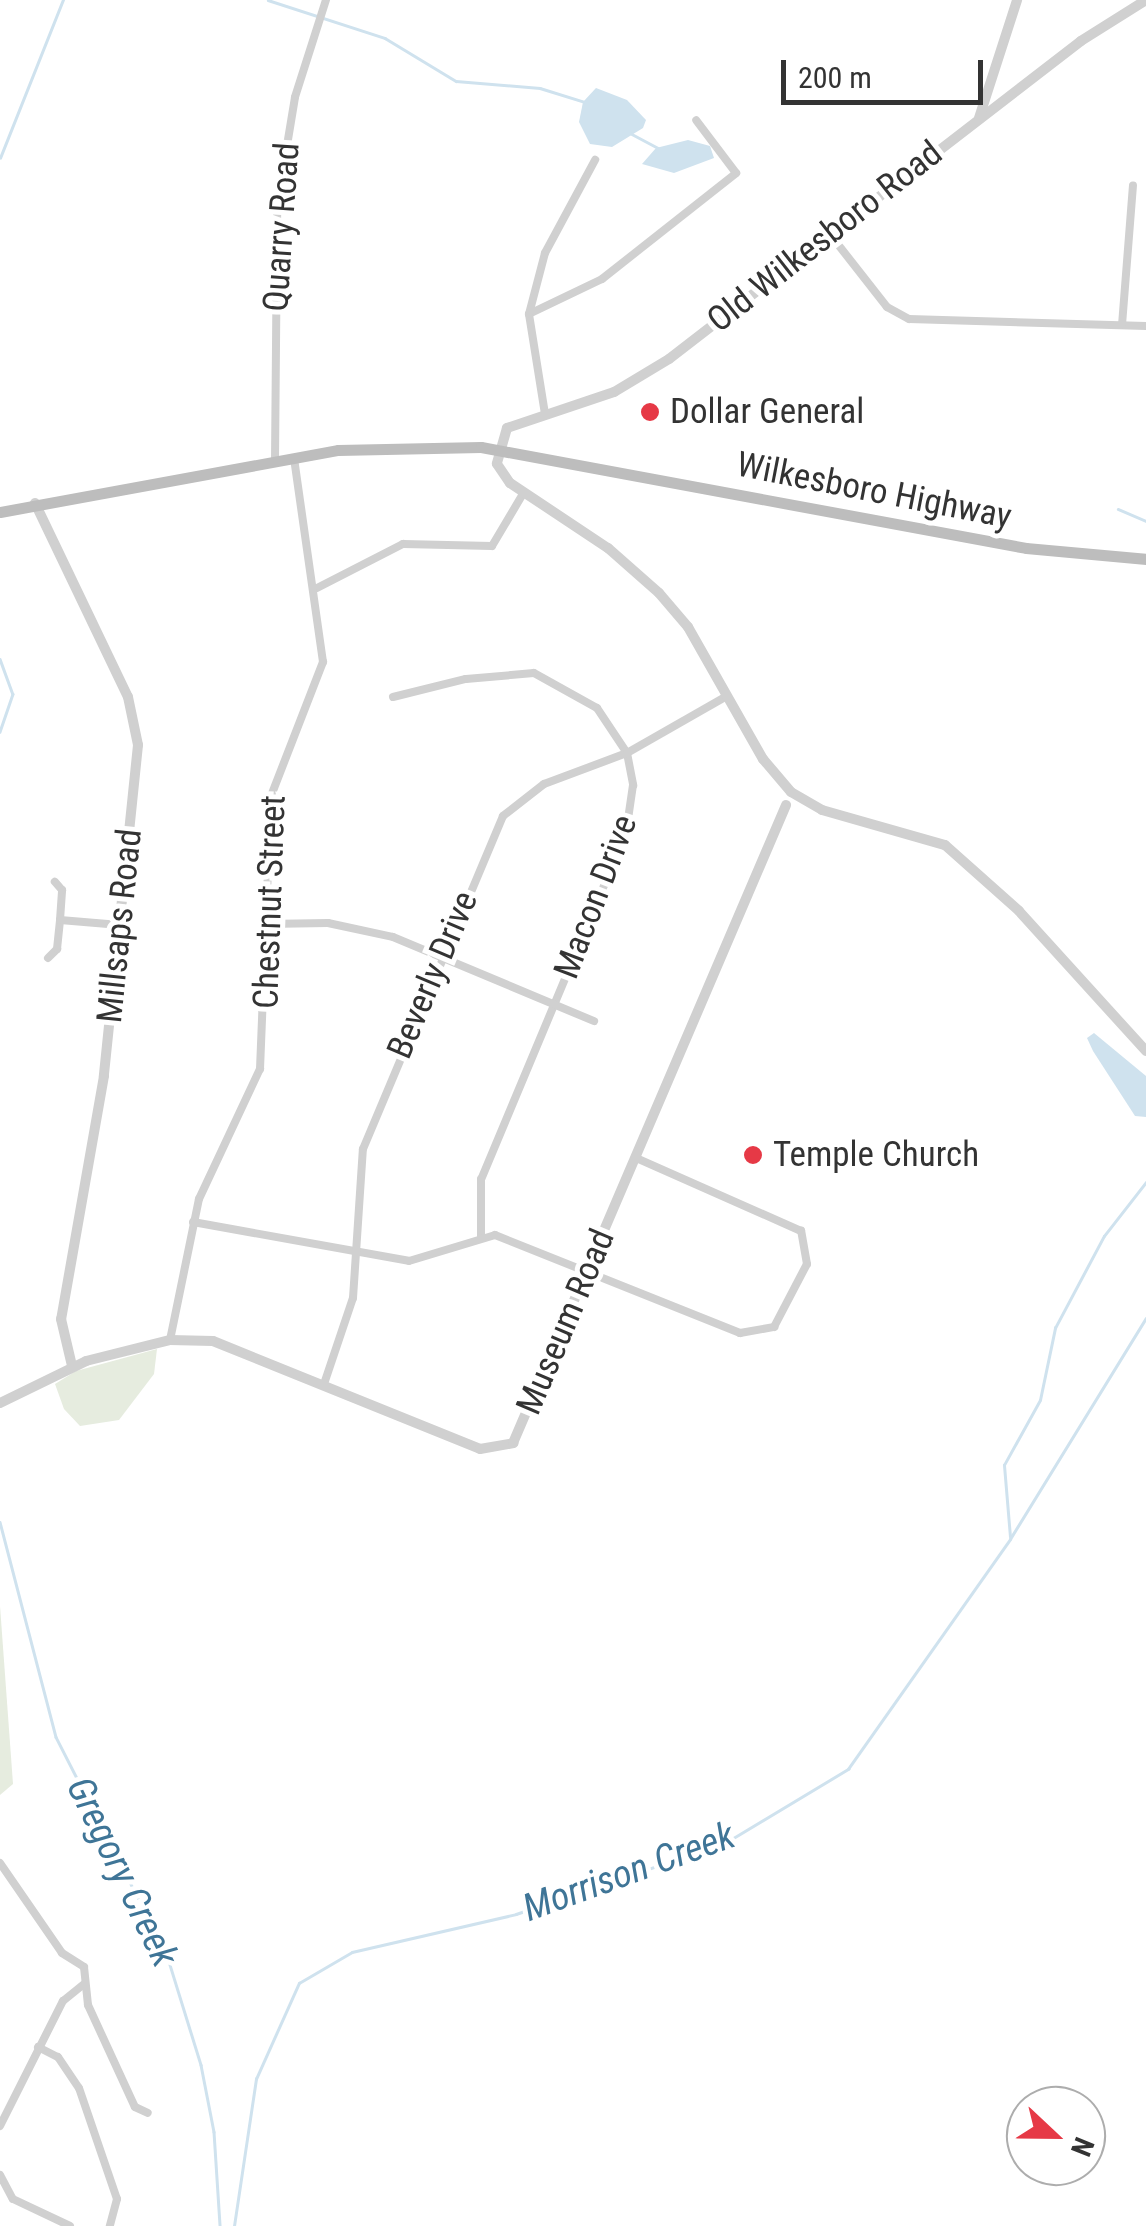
<!DOCTYPE html>
<html>
<head>
<meta charset="utf-8">
<style>
  body { margin:0 }
  #map { position:relative; width:1146px; height:2226px; overflow:hidden; background:#fff; font-family:"Roboto Condensed",sans-serif }
  div>[style] { position:absolute }
  .green>* { inset:0; background:#e6ecdf }
  .water>* { inset:0; background:#cfe2ee }
  .stream>* { height:2.5px; margin:-1.25px; padding:0 1.25px; transform-origin:1.25px; border-radius:1.25px; background:#cfe2ee }
  .minor>* { height:8px; margin:-4px; padding:0 4px; transform-origin:4px; border-radius:4px; background:#d0d0d0 }
  .tertiary>* { height:10px; margin:-5px; padding:0 5px; transform-origin:5px; border-radius:5px; background:#d0d0d0 }
  .secondary>* { height:11px; margin:-5.5px; padding:0 5.5px; transform-origin:5.5px; border-radius:5.5px; background:#bdbdbd }
  .dots>* { width:28px; height:28px; translate:-50% -50%; box-sizing:border-box; border:5px solid #fff; border-radius:50% }
  span { translate:-50% -50%; white-space:nowrap; text-align:center; line-height:1.15; -webkit-text-stroke:10px #fff; paint-order:stroke }
  .street-label { font-size:35px; color:#333 }
  .poi-label { font-size:35px; color:#333 }
  .left { translate:0 -50%; text-align:left }
  .water-label { font-size:38px; color:#3f7597; font-style:italic }
  .north { position:absolute; left:1006px; top:2086px; width:100px; height:100px; box-sizing:border-box; background:#fff; border:2px solid #adadad; border-radius:50%; rotate:112deg; font-size:28px; font-weight:700; line-height:40px; text-align:center; color:#333 }
  .north::after { content:''; display:block; margin:auto; width:35px; height:45px; background:#e63946; clip-path:polygon(50% 0,100% 100%,50% 72%,0 100%) }
  .scale { position:absolute; left:781px; top:60px; width:202px; height:45px; box-sizing:border-box; border:5px solid #333; border-top:0; padding-left:12px; font-size:30px; line-height:35px; white-space:nowrap; color:#333; -webkit-text-stroke:8px #fff; paint-order:stroke }
</style>
</head>
<body>
<div id="map">
  <div class="green">
    <i style="clip-path:polygon(157px 1349px,154px 1374px,119px 1420px,80px 1426px,64px 1409px,55px 1384px,76px 1371px)"></i>
    <i style="clip-path:polygon(0 1606px,13px 1784px,0 1795px)"></i>
  </div>
  <div class="water">
    <i style="clip-path:polygon(596px 88px,627px 100px,646px 120px,643px 128px,612px 147px,590px 144px,579px 122px,583px 102px)"></i>
    <i style="clip-path:polygon(688px 140px,710px 146px,714px 158px,674px 173px,642px 164px,656px 148px)"></i>
    <i style="clip-path:polygon(1094px 1033px,1146px 1076px,1146px 1117px,1135px 1116px,1093px 1051px,1087px 1038px)"></i>
  </div>
  <div class="stream">
    <i style="left:268px;top:0;width:123px;rotate:18deg"></i>
    <i style="left:385px;top:38px;width:83px;rotate:31.2deg"></i>
    <i style="left:456px;top:81px;width:84px;rotate:4.8deg"></i>
    <i style="left:540px;top:88px;width:47px;rotate:17.3deg"></i>
    <i style="left:630px;top:133px;width:32px;rotate:28deg"></i>
    <i style="left:0;top:158px;width:170px;rotate:-68.3deg"></i>
    <i style="left:1118px;top:509px;width:30px;rotate:23deg"></i>
    <i style="left:0;top:659px;width:37px;rotate:70deg"></i>
    <i style="left:13px;top:694px;width:40px;rotate:108.9deg"></i>
    <i style="left:0;top:1522px;width:222px;rotate:75.4deg"></i>
    <i style="left:56px;top:1737px;width:245px;rotate:63deg"></i>
    <i style="left:167px;top:1955px;width:115px;rotate:72.8deg"></i>
    <i style="left:201px;top:2065px;width:68px;rotate:79deg"></i>
    <i style="left:214px;top:2132px;width:94px;rotate:86.3deg"></i>
    <i style="left:1010px;top:1537px;width:72px;rotate:-94.8deg"></i>
    <i style="left:1004px;top:1465px;width:74px;rotate:-61deg"></i>
    <i style="left:1040px;top:1400px;width:74px;rotate:-78.2deg"></i>
    <i style="left:1055px;top:1328px;width:104px;rotate:-62deg"></i>
    <i style="left:1104px;top:1236px;width:68px;rotate:-52.1deg"></i>
    <i style="left:234px;top:2226px;width:149px;rotate:-81.5deg"></i>
    <i style="left:256px;top:2079px;width:105px;rotate:-65.9deg"></i>
    <i style="left:299px;top:1983px;width:61px;rotate:-30.3deg"></i>
    <i style="left:352px;top:1952px;width:168px;rotate:-13deg"></i>
    <i style="left:516px;top:1914px;width:221px;rotate:-18.8deg"></i>
    <i style="left:725px;top:1843px;width:144px;rotate:-31deg"></i>
    <i style="left:848px;top:1769px;width:281px;rotate:-54.8deg"></i>
    <i style="left:1010px;top:1539px;width:259px;rotate:-58.4deg"></i>
  </div>
  <div class="minor">
    <i style="left:829px;top:233px;width:94px;rotate:51.9deg"></i>
    <i style="left:887px;top:307px;width:25px;rotate:29deg"></i>
    <i style="left:909px;top:319px;width:237px;rotate:1.7deg"></i>
    <i style="left:529px;top:314px;width:81px;rotate:-25.6deg"></i>
    <i style="left:602px;top:279px;width:171px;rotate:-38.3deg"></i>
    <i style="left:736px;top:173px;width:66px;rotate:-127deg"></i>
    <i style="left:1122px;top:325px;width:140px;rotate:-85.5deg"></i>
    <i style="left:545px;top:414px;width:101px;rotate:-99.1deg"></i>
    <i style="left:529px;top:314px;width:63px;rotate:-75.3deg"></i>
    <i style="left:545px;top:253px;width:106px;rotate:-61.7deg"></i>
    <i style="left:275px;top:460px;width:254px;rotate:-89.5deg"></i>
    <i style="left:277px;top:206px;width:110px;rotate:-80.6deg"></i>
    <i style="left:295px;top:97px;width:102px;rotate:-72.3deg"></i>
    <i style="left:317px;top:588px;width:97px;rotate:-27.1deg"></i>
    <i style="left:403px;top:544px;width:89px;rotate:1.3deg"></i>
    <i style="left:492px;top:546px;width:63px;rotate:-59.3deg"></i>
    <i style="left:393px;top:697px;width:75px;rotate:-13.9deg"></i>
    <i style="left:466px;top:679px;width:68px;rotate:-5deg"></i>
    <i style="left:534px;top:673px;width:72px;rotate:29.1deg"></i>
    <i style="left:597px;top:708px;width:54px;rotate:56.3deg"></i>
    <i style="left:627px;top:753px;width:33px;rotate:79deg"></i>
    <i style="left:633px;top:785px;width:49px;rotate:98.3deg"></i>
    <i style="left:626px;top:833px;width:375px;rotate:112.7deg"></i>
    <i style="left:481px;top:1179px;width:57px;rotate:90deg"></i>
    <i style="left:60px;top:920px;width:60px;rotate:4.8deg"></i>
    <i style="left:266px;top:924px;width:62px;rotate:-0.9deg"></i>
    <i style="left:328px;top:923px;width:66px;rotate:12.2deg"></i>
    <i style="left:393px;top:937px;width:218px;rotate:22.7deg"></i>
    <i style="left:48px;top:958px;width:13px;rotate:-45deg"></i>
    <i style="left:57px;top:949px;width:29px;rotate:-84deg"></i>
    <i style="left:60px;top:920px;width:30px;rotate:-86deg"></i>
    <i style="left:62px;top:890px;width:11px;rotate:-131deg"></i>
    <i style="left:193px;top:1222px;width:219px;rotate:10.2deg"></i>
    <i style="left:409px;top:1261px;width:90px;rotate:-16.8deg"></i>
    <i style="left:495px;top:1235px;width:264px;rotate:21.8deg"></i>
    <i style="left:740px;top:1333px;width:35px;rotate:-10deg"></i>
    <i style="left:774px;top:1327px;width:71px;rotate:-62.4deg"></i>
    <i style="left:807px;top:1264px;width:34px;rotate:-100deg"></i>
    <i style="left:801px;top:1231px;width:180px;rotate:-156.1deg"></i>
    <i style="left:170px;top:1340px;width:144px;rotate:-78.4deg"></i>
    <i style="left:199px;top:1199px;width:144px;rotate:-64.9deg"></i>
    <i style="left:260px;top:1069px;width:273px;rotate:-87.7deg"></i>
    <i style="left:271px;top:796px;width:144px;rotate:-68.8deg"></i>
    <i style="left:323px;top:662px;width:206px;rotate:-98.1deg"></i>
    <i style="left:324px;top:1384px;width:91px;rotate:-71.4deg"></i>
    <i style="left:353px;top:1298px;width:149px;rotate:-86.2deg"></i>
    <i style="left:363px;top:1149px;width:361px;rotate:-67.2deg"></i>
    <i style="left:503px;top:816px;width:52px;rotate:-38deg"></i>
    <i style="left:544px;top:784px;width:89px;rotate:-20.5deg"></i>
    <i style="left:627px;top:753px;width:115px;rotate:-29.7deg"></i>
    <i style="left:0;top:1863px;width:109px;rotate:55.4deg"></i>
    <i style="left:62px;top:1953px;width:26px;rotate:32deg"></i>
    <i style="left:84px;top:1967px;width:38px;rotate:84deg"></i>
    <i style="left:88px;top:2005px;width:112px;rotate:65.3deg"></i>
    <i style="left:135px;top:2107px;width:14px;rotate:25deg"></i>
    <i style="left:38px;top:2047px;width:22px;rotate:27deg"></i>
    <i style="left:58px;top:2057px;width:37px;rotate:56deg"></i>
    <i style="left:79px;top:2088px;width:117px;rotate:71.1deg"></i>
    <i style="left:117px;top:2199px;width:28px;rotate:105deg"></i>
    <i style="left:0;top:2126px;width:140px;rotate:-63.3deg"></i>
    <i style="left:63px;top:2001px;width:27px;rotate:-39deg"></i>
    <i style="left:0;top:2175px;width:27px;rotate:62deg"></i>
    <i style="left:13px;top:2199px;width:63px;rotate:25.3deg"></i>
  </div>
  <div class="tertiary">
    <i style="left:1146px;top:0;width:77px;rotate:147.8deg"></i>
    <i style="left:1081px;top:41px;width:520px;rotate:142.34deg"></i>
    <i style="left:669px;top:359px;width:64px;rotate:149deg"></i>
    <i style="left:614px;top:392px;width:113px;rotate:161.4deg"></i>
    <i style="left:507px;top:428px;width:37px;rotate:106deg"></i>
    <i style="left:497px;top:464px;width:23px;rotate:56deg"></i>
    <i style="left:510px;top:483px;width:118px;rotate:33.6deg"></i>
    <i style="left:608px;top:548px;width:68px;rotate:41.4deg"></i>
    <i style="left:659px;top:593px;width:45px;rotate:49.5deg"></i>
    <i style="left:688px;top:627px;width:152px;rotate:60.4deg"></i>
    <i style="left:763px;top:759px;width:43px;rotate:49.7deg"></i>
    <i style="left:791px;top:792px;width:36px;rotate:30deg"></i>
    <i style="left:822px;top:810px;width:128px;rotate:15.9deg"></i>
    <i style="left:945px;top:845px;width:99px;rotate:41.7deg"></i>
    <i style="left:1019px;top:911px;width:189px;rotate:47.8deg"></i>
    <i style="left:979px;top:118px;width:124px;rotate:-72.1deg"></i>
    <i style="left:35px;top:503px;width:215px;rotate:64.4deg"></i>
    <i style="left:128px;top:697px;width:49px;rotate:78.2deg"></i>
    <i style="left:138px;top:745px;width:333px;rotate:95.9deg"></i>
    <i style="left:104px;top:1076px;width:247px;rotate:100deg"></i>
    <i style="left:61px;top:1319px;width:48px;rotate:76.8deg"></i>
    <i style="left:0;top:1403px;width:96px;rotate:-26deg"></i>
    <i style="left:86px;top:1361px;width:87px;rotate:-14deg"></i>
    <i style="left:170px;top:1340px;width:43px;rotate:1.3deg"></i>
    <i style="left:213px;top:1341px;width:288px;rotate:22deg"></i>
    <i style="left:480px;top:1449px;width:34px;rotate:-10deg"></i>
    <i style="left:513px;top:1443px;width:694px;rotate:-66.83deg"></i>
  </div>
  <div class="secondary">
    <i style="left:0;top:512px;width:344px;rotate:-10.4deg"></i>
    <i style="left:338px;top:450px;width:143px;rotate:-1.2deg"></i>
    <i style="left:481px;top:447px;width:554px;rotate:10.5deg"></i>
    <i style="left:1026px;top:548px;width:121px;rotate:5.2deg"></i>
  </div>
  <div class="dots">
    <i style="left:650px;top:412px;background:#e63946"></i>
    <i style="left:753px;top:1155px;background:#e63946"></i>
  </div>
  <div class="street-label">
    <span style="left:282px;top:227px;rotate:-86deg">Quarry Road</span>
    <span style="left:825px;top:237px;rotate:-38deg">Old Wilkesboro Road</span>
    <span style="left:874px;top:491px;rotate:11deg">Wilkesboro Highway</span>
    <span style="left:596px;top:897px;rotate:-69deg">Macon Drive</span>
    <span style="left:270px;top:902px;rotate:-88deg">Chestnut Street</span>
    <span style="left:120px;top:926px;rotate:-84deg">Millsaps Road</span>
    <span style="left:433px;top:975px;rotate:-67deg">Beverly Drive</span>
    <span style="left:566px;top:1322px;rotate:-67deg">Museum Road</span>
  </div>
  <div class="poi-label">
    <span class="left" style="left:670px;top:412px">Dollar General</span>
    <span class="left" style="left:773px;top:1155px">Temple Church</span>
  </div>
  <div class="water-label">
    <span style="left:122px;top:1872px;rotate:64deg">Gregory Creek</span>
    <span style="left:629px;top:1872px;rotate:-20deg">Morrison Creek</span>
  </div>
  <div class="north">N</div>
  <div class="scale">200 m</div>
</div>
</body>
</html>
